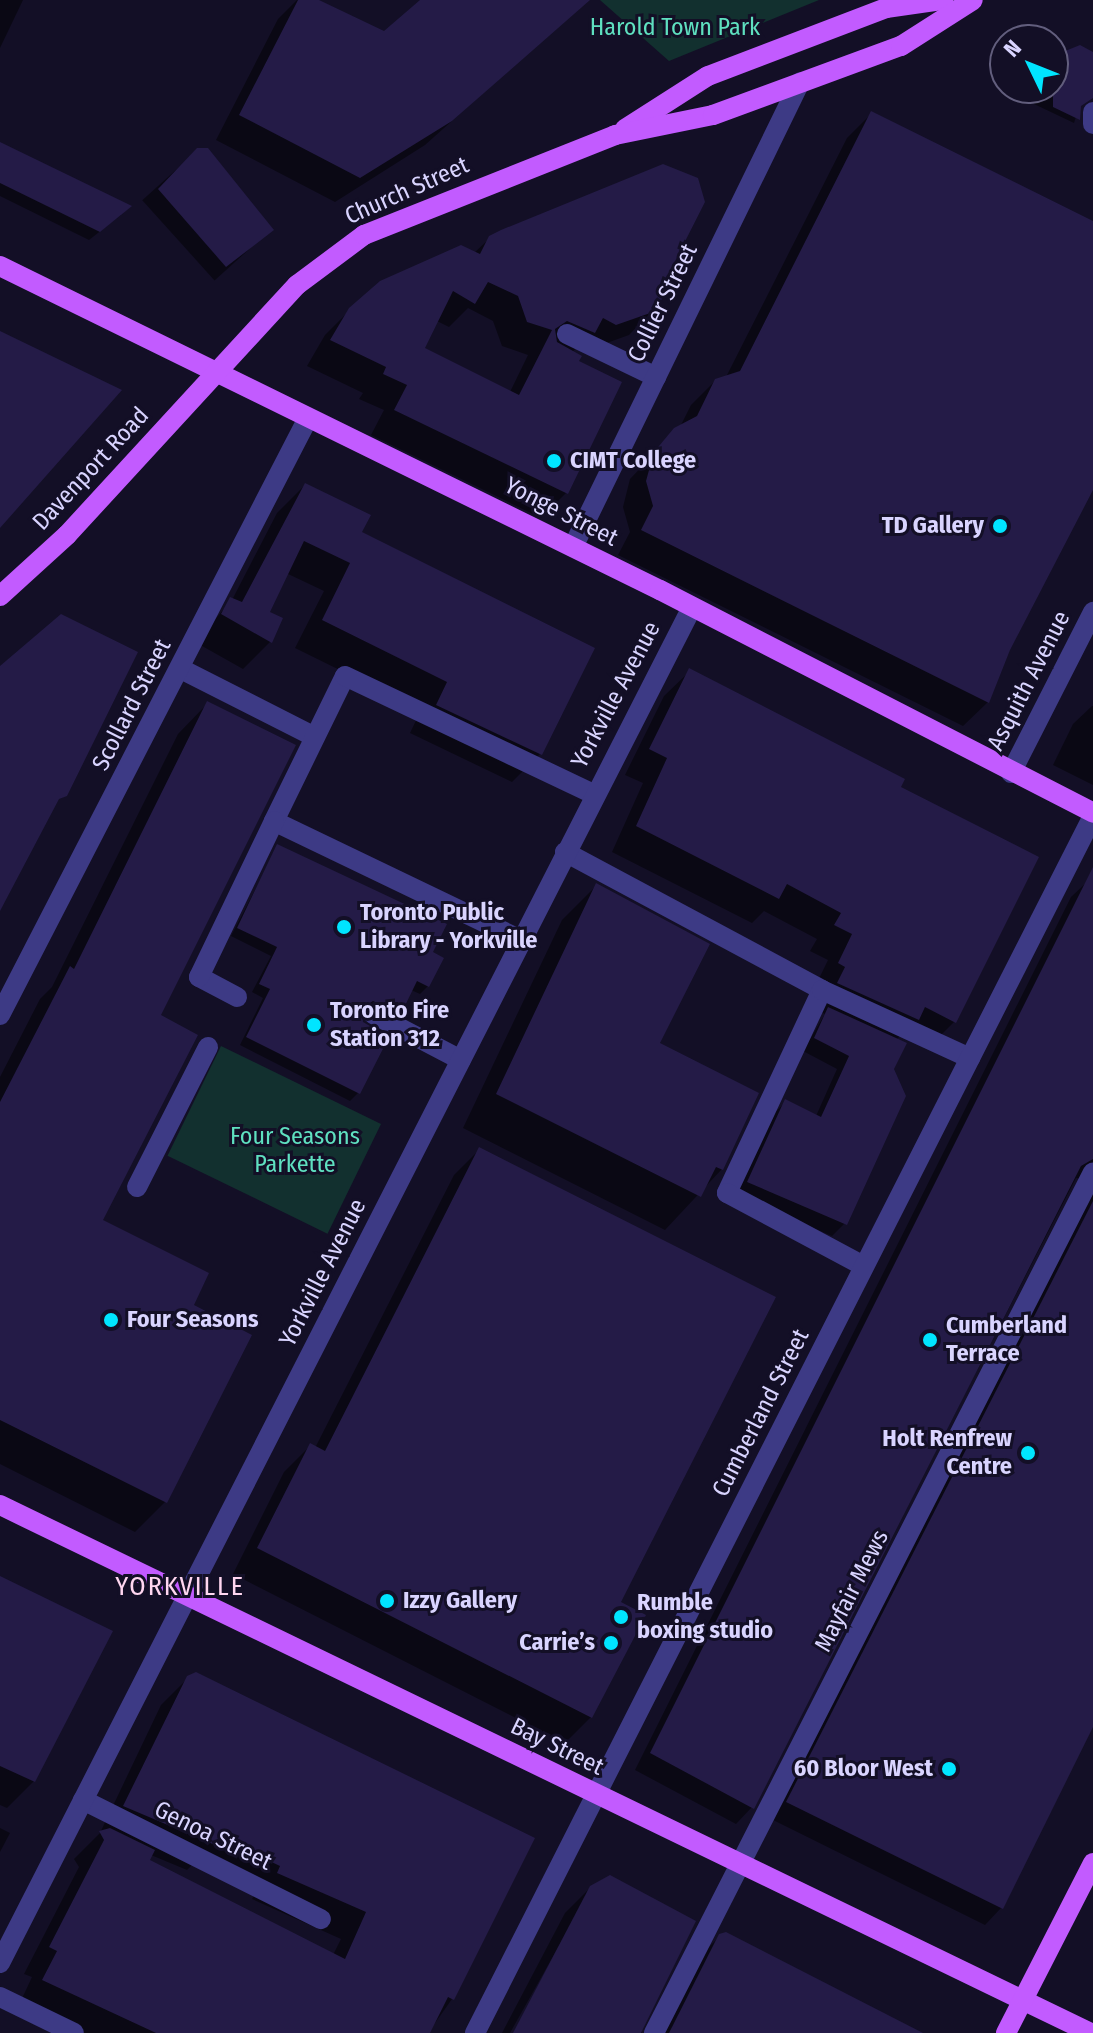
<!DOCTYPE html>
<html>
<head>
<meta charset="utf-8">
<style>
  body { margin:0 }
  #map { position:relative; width:1093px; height:2033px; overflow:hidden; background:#130f26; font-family:"Fira Sans Condensed",sans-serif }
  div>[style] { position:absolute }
  .green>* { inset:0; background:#12302f; transform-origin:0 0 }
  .shadow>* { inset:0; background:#0007; transform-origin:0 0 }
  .building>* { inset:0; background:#241b47 }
  .minor>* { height:20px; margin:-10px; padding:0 10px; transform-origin:10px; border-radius:10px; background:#3d3a85 }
  .major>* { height:20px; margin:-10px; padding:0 10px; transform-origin:10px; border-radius:10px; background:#c25bff }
  .dots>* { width:22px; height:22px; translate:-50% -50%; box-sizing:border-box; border:4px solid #130f26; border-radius:50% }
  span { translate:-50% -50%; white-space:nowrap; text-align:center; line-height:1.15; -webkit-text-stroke:6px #130f26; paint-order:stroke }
  .park-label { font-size:24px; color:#5fe0c0 }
  .street-label { font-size:24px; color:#d9d4ff }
  .poi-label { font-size:24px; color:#d9d4ff; font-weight:700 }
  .left { translate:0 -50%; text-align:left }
  .right { translate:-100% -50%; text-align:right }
  .neighbourhood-label { font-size:26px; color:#ffd6f0; letter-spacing:2px }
  .north { position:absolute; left:989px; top:24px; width:80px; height:80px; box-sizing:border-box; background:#130f26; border:2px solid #625e7d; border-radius:50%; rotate:313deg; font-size:22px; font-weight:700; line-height:32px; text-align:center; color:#d9d4ff }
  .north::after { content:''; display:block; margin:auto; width:28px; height:36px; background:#00e5ff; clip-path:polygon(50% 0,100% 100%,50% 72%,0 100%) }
</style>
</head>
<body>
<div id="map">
  <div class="green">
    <i style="clip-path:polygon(600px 0,819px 0,669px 61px)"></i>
    <i style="left:221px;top:1046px;width:178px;height:122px;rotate:26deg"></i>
  </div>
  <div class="shadow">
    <i style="clip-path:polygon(0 0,23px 0,0 48px)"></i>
    <i style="clip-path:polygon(297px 0,314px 0,384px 33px,423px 0,563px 0,574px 12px,425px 145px,335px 202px,216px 140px,278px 19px)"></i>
    <i style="clip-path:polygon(1093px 54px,1093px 93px,1079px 107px,1074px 123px,1034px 104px,1041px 88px,1053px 88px,1053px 64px,1059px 56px)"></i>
    <i style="clip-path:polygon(872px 113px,1093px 223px,1093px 485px,1009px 649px,988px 702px,963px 726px,618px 555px,630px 532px,623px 507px,630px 479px,680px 427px,691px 405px,716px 380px,726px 377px,847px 138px)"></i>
    <i style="clip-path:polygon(0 145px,121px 215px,89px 240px,0 196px)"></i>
    <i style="left:198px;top:150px;width:108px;height:75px;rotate:48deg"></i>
    <i style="clip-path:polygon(evenodd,490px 238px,665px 277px,654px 309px,629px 335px,590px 349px,581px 344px,572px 352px,576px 362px,620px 383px,566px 493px,541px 518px,371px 435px,384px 410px,359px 399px,363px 393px,307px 366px,325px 335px,351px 309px,474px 253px,490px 238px,468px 308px,493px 321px,502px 346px,528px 355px,510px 392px,423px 349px,437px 321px,449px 327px,468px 308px)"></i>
    <i style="clip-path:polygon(305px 485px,360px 533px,540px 754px,512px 782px,410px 733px,421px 710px,295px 648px,324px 591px,286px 573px,267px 614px,270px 642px,243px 669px,195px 642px,232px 600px,277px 513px)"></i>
    <i style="clip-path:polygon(690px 671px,898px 788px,954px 1022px,929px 1047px,902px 1034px,896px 1040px,845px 1223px,832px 1236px,736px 1194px,773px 1114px,786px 1102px,816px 1116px,837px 1069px,803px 1051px,825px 1014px,814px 1008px,814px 989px,828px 960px,810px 951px,817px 939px,764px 911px,752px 923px,612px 852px,643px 783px,625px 775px,664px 696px)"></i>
    <i style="clip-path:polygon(207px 704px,159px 1016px,100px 1220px,191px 1306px,249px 1336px,165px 1502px,135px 1532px,0 1464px,0 1077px,40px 999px,52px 987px,178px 734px)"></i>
    <i style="clip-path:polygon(1092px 706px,1093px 706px,1093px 785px,1053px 765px,1073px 724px)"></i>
    <i style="clip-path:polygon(278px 846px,430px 953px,428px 986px,420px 994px,411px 990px,391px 1020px,364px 1008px,359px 1011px,358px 1093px,350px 1101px,240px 1045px,263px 998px,252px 992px,271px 956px,231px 936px)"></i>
    <i style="clip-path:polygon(1088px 881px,1093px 883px,1093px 1722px,1001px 1908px,985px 1925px,771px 1819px,1087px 1180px,1076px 1178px,752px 1807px,736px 1824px,635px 1770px,1071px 897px)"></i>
    <i style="clip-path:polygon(596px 886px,658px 1044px,722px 1169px,665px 1230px,463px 1128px,562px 920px)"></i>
    <i style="clip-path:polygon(480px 1149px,618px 1603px,591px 1717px,565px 1743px,233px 1574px,284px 1472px,310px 1446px,315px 1448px,454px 1175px)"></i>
    <i style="clip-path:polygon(0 1579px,34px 1781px,7px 1808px,0 1805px)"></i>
    <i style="clip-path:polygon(evenodd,188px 1678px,452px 1999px,428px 2033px,73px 2033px,18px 2007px,32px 1977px,24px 1974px,79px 1867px,74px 1859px,100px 1833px,161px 1705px,188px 1678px,151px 1855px,187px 1870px,194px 1863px,256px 1892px,252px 1899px,341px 1939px,333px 1955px,147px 1861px,151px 1855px)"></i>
    <i style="clip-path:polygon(0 1828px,10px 1833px,0 1852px)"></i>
    <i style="clip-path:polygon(591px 1887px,642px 2033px,515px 2033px,584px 1901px,510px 2033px,502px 2033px,565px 1913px)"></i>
    <i style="clip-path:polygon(720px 1936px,919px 2033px,658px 2033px,694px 1962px)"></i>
  </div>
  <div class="building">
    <i style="clip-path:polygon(298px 0,319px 0,384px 31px,420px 0,590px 0,452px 121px,360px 178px,239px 115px)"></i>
    <i style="clip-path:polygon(1080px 45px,1093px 52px,1093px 98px,1081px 106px,1080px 120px,1053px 107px,1053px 65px,1058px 54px)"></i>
    <i style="clip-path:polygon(871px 111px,1093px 221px,1093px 490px,1010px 650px,989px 703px,641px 530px,653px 506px,646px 481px,654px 452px,674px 428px,697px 416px,715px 379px,740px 371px)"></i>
    <i style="clip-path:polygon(0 142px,132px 206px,100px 232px,0 183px)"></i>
    <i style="clip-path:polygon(197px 148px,208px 148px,274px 230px,226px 267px,158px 189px)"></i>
    <i style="clip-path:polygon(evenodd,663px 164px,698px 178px,705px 202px,667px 277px,670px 282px,656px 311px,616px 325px,603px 318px,595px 333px,567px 321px,555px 329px,557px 342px,582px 356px,579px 361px,622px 382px,568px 494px,394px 410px,407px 385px,383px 374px,386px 367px,330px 340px,349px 308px,380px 281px,461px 245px,480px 254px,489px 236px,501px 230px,663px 164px,488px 282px,518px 296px,527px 322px,552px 330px,519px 395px,425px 348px,453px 291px,475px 304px,488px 282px)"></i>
    <i style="clip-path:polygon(0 331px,122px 390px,0 528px)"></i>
    <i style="clip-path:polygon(305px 483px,371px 515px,362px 532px,595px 648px,542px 755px,436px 705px,447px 682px,322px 620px,350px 563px,304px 541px,270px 612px,283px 618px,272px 643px,221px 614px,230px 597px,242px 602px)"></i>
    <i style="clip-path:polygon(61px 614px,138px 652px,67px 796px,59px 799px,0 911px,0 666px)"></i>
    <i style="clip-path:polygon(689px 668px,905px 779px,901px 787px,1039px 857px,956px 1023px,925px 1007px,919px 1020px,837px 983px,845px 967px,838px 963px,852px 934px,834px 925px,841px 913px,787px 884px,779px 899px,636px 826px,667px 758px,649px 749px)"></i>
    <i style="clip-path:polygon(207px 701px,296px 745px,161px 1015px,198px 1035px,103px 1220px,209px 1273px,194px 1305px,252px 1335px,167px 1503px,0 1420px,0 1102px,70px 966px,74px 969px)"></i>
    <i style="clip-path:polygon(277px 844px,447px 924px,433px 952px,444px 958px,429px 987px,417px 981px,401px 1014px,373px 1001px,361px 1009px,363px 1022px,389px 1037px,360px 1094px,246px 1037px,270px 989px,259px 984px,277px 947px,237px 928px)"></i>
    <i style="clip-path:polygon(1093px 867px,1093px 1159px,1081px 1166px,754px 1809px,650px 1753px)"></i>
    <i style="clip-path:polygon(596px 883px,710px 944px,660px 1043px,759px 1093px,723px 1170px,716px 1167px,701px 1197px,496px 1094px)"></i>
    <i style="clip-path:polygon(828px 1007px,907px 1043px,894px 1069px,906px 1096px,847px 1225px,747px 1182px,785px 1099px,821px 1117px,849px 1056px,814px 1038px)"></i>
    <i style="clip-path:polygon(479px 1147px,776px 1297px,621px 1602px,646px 1615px,592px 1718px,257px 1548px,310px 1443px,325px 1451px)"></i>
    <i style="clip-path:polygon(1093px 1201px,1093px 1727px,1003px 1909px,786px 1802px)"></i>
    <i style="clip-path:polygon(0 1576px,113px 1631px,35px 1782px,0 1766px)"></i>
    <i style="clip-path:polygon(196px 1672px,535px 1838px,454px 2000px,448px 1997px,430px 2033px,156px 2033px,42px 1980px,57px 1951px,49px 1947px,104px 1840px,99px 1831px,110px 1828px,155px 1850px,150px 1860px,345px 1959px,366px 1912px,277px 1873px,280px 1866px,219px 1837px,215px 1845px,123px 1806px,187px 1676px)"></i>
    <i style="clip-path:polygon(610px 1875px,696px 1921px,641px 2033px,513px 2033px,590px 1886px)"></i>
    <i style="clip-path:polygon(726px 1932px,923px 2033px,669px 2033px,719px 1934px)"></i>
  </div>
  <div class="minor">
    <i style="left:1093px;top:112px;width:12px;rotate:90deg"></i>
    <i style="left:567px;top:334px;width:99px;rotate:25.8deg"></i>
    <i style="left:573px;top:547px;width:517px;rotate:-63.98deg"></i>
    <i style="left:181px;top:669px;width:150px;rotate:26.9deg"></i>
    <i style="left:1011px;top:773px;width:181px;rotate:-63deg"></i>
    <i style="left:565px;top:852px;width:292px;rotate:28.2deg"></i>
    <i style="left:822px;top:990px;width:224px;rotate:115.1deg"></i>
    <i style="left:727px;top:1193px;width:155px;rotate:28.1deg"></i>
    <i style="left:521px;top:940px;width:274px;rotate:-154.3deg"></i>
    <i style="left:274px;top:821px;width:161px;rotate:-63.9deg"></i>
    <i style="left:345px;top:676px;width:275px;rotate:25.4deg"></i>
    <i style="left:822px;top:990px;width:163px;rotate:24.7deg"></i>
    <i style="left:237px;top:997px;width:43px;rotate:-152.2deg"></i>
    <i style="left:199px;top:977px;width:173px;rotate:-64.3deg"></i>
    <i style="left:373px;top:1014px;width:99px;rotate:27.6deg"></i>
    <i style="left:0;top:1015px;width:672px;rotate:-62.71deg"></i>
    <i style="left:137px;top:1187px;width:157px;rotate:-63.1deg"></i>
    <i style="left:83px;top:1800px;width:266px;rotate:26.6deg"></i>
    <i style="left:0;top:1963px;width:1522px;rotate:-62.96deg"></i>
    <i style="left:0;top:1997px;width:82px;rotate:25.9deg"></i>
    <i style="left:475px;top:2033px;width:1365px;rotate:-63.08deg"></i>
    <i style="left:654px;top:2033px;width:966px;rotate:-62.98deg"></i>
  </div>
  <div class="major">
    <i style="left:625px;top:129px;width:98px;rotate:-32.6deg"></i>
    <i style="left:708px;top:76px;width:191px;rotate:-20.9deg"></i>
    <i style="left:886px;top:8px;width:58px;rotate:-8deg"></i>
    <i style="left:0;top:266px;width:735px;rotate:26.15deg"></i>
    <i style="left:660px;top:590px;width:487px;rotate:27.2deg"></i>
    <i style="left:0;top:596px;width:91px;rotate:-42.3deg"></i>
    <i style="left:67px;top:535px;width:340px;rotate:-47.4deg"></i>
    <i style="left:297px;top:285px;width:84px;rotate:-36.7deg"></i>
    <i style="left:364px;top:235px;width:270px;rotate:-21.7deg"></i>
    <i style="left:615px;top:135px;width:100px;rotate:-11.5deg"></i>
    <i style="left:713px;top:115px;width:200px;rotate:-20.2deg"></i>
    <i style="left:901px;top:46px;width:85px;rotate:-32.6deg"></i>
    <i style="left:0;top:1505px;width:1212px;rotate:25.83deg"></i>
    <i style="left:1006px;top:2033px;width:191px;rotate:-62.9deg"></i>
  </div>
  <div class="dots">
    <i style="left:554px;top:461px;background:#00e5ff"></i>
    <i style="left:1000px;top:526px;background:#00e5ff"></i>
    <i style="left:344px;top:927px;background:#00e5ff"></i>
    <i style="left:314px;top:1025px;background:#00e5ff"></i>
    <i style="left:111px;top:1320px;background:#00e5ff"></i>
    <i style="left:930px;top:1340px;background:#00e5ff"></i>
    <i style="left:1028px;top:1453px;background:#00e5ff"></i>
    <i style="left:387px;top:1601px;background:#00e5ff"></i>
    <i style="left:621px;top:1617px;background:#00e5ff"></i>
    <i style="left:611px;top:1643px;background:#00e5ff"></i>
    <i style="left:949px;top:1769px;background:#00e5ff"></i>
  </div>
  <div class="park-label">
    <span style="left:675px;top:28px">Harold Town Park</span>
    <span style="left:295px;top:1151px">Four Seasons<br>Parkette</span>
  </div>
  <div class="street-label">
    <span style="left:407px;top:191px;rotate:-24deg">Church Street</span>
    <span style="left:663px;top:303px;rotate:-64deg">Collier Street</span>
    <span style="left:91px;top:469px;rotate:-47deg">Davenport Road</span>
    <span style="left:561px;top:512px;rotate:27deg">Yonge Street</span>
    <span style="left:1029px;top:681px;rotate:-63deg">Asquith Avenue</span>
    <span style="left:616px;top:695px;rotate:-62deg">Yorkville Avenue</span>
    <span style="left:132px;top:705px;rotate:-63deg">Scollard Street</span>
    <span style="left:323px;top:1273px;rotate:-63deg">Yorkville Avenue</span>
    <span style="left:761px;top:1413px;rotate:-63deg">Cumberland Street</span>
    <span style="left:852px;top:1591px;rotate:-63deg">Mayfair Mews</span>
    <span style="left:557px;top:1747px;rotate:26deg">Bay Street</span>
    <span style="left:213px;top:1836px;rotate:26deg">Genoa Street</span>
  </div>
  <div class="poi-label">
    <span class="left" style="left:570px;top:461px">CIMT College</span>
    <span class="right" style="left:984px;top:526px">TD Gallery</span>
    <span class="left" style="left:360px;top:927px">Toronto Public<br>Library - Yorkville</span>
    <span class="left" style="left:330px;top:1025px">Toronto Fire<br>Station 312</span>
    <span class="left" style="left:127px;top:1320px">Four Seasons</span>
    <span class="left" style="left:946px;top:1340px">Cumberland<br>Terrace</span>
    <span class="right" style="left:1012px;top:1453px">Holt Renfrew<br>Centre</span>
    <span class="left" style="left:403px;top:1601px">Izzy Gallery</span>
    <span class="left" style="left:637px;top:1617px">Rumble<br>boxing studio</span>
    <span class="right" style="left:595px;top:1643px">Carrie’s</span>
    <span class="right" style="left:933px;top:1769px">60 Bloor West</span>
  </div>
  <div class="neighbourhood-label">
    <span style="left:180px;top:1587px">YORKVILLE</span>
  </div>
  <div class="north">N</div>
</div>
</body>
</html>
